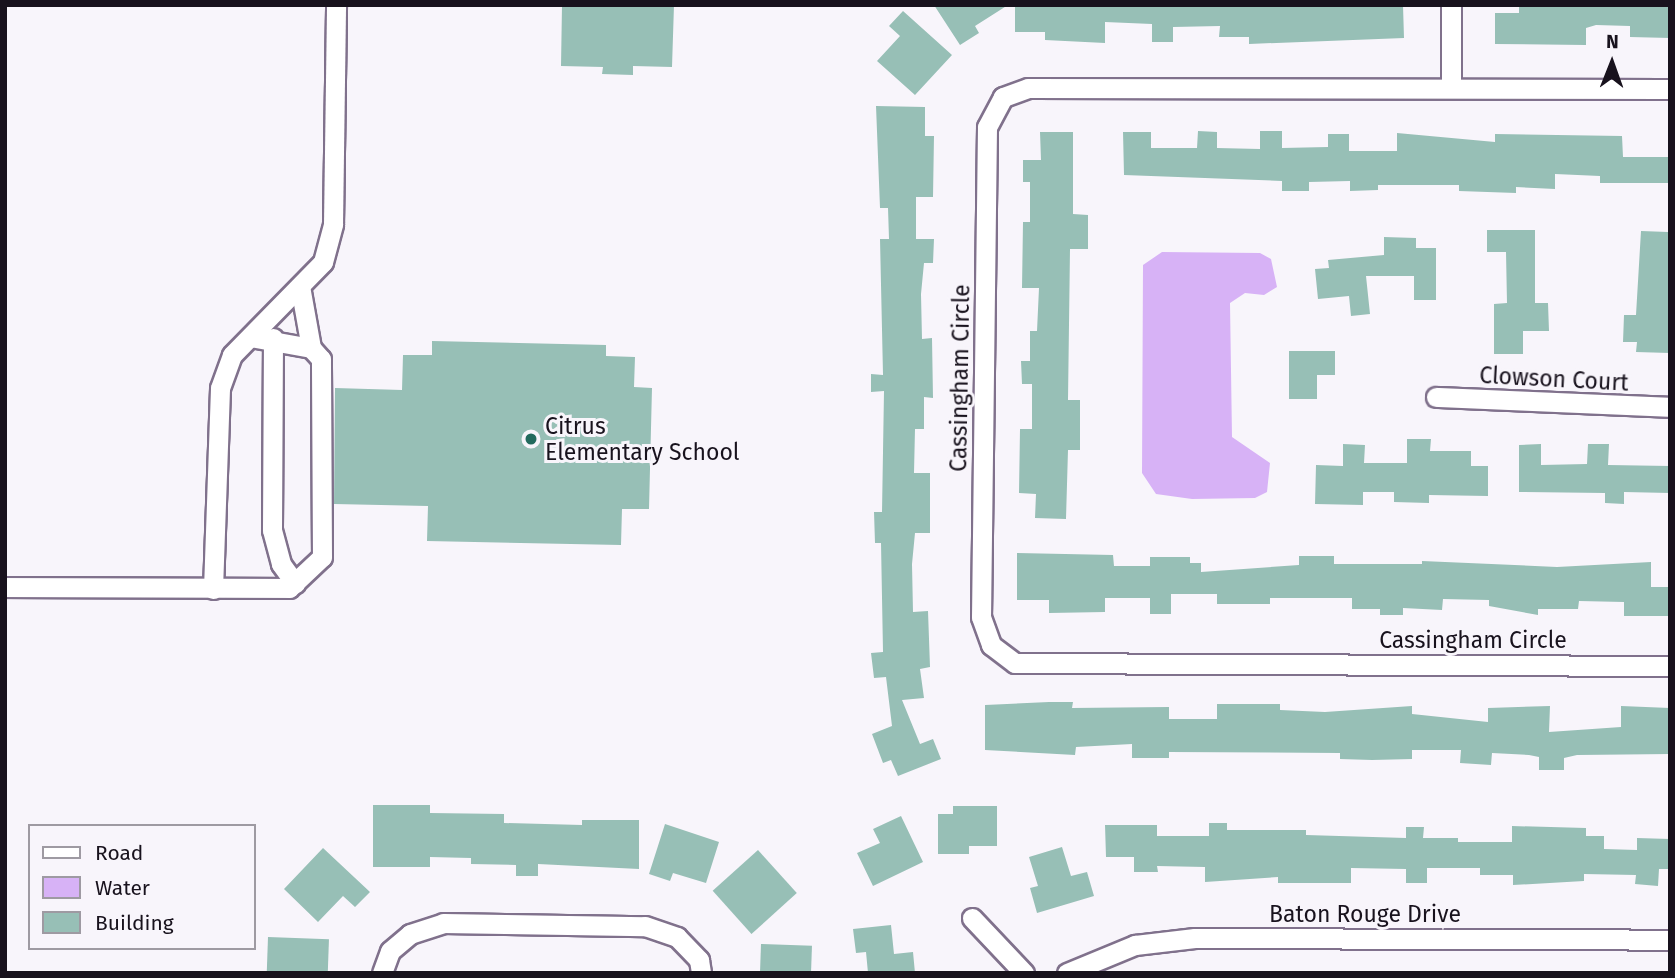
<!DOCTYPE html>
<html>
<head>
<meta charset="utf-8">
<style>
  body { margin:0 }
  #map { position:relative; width:1675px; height:978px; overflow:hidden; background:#f8f5fb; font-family:"Fira Sans",sans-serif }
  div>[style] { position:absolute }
  .water>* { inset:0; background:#d7b2f6 }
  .building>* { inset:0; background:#97bfb6; transform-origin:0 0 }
  .roads { filter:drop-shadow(2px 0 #80718c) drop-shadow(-2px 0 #80718c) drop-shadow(0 2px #80718c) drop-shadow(0 -2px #80718c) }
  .minor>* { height:19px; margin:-9.5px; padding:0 9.5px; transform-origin:9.5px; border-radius:9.5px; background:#fff }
  .dots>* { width:19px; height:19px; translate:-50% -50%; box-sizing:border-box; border:4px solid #f8f5fb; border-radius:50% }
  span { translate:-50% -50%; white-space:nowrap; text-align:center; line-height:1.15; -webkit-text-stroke:6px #f8f5fb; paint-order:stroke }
  .street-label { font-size:23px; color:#18121d }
  .poi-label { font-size:23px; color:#18121d }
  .left { translate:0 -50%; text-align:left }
  .frame { position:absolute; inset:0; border:7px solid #18121d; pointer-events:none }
  .legend { position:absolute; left:28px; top:824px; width:228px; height:126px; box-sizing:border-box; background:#f8f5fb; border:2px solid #9e9aa2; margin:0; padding:9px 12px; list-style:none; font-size:21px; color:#18121d }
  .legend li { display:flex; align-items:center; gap:14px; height:35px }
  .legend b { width:35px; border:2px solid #9e9aa2 }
  .north { position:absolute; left:1577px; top:28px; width:70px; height:70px; -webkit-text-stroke:5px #f8f5fb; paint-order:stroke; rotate:1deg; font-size:19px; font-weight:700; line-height:28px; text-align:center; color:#18121d }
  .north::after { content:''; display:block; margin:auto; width:24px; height:32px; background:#18121d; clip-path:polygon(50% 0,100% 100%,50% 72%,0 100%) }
</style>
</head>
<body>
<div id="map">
  <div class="water">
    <i style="clip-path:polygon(1162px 252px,1260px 253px,1271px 259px,1277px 287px,1264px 295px,1245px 293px,1230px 303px,1232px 437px,1270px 463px,1267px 492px,1255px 498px,1192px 499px,1156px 494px,1142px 473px,1143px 265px)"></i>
  </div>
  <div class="building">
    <i style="clip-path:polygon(562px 5px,674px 5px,672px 67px,633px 66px,633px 75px,602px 74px,603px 67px,561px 66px)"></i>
    <i style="clip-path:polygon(934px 5px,1008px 5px,975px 26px,979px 33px,960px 45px)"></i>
    <i style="clip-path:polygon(1015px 5px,1403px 5px,1404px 38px,1249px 44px,1249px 37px,1219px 37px,1220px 26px,1173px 27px,1173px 42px,1152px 42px,1152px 24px,1105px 22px,1105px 43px,1045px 40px,1045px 32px,1015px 32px)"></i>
    <i style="clip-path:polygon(1519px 5px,1670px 5px,1670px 38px,1630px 37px,1630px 26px,1596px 25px,1586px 28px,1586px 45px,1495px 44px,1495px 13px,1519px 13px)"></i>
    <i style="clip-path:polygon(903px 11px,952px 55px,915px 95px,877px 61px,900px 36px,889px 26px)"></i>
    <i style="clip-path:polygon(876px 106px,925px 107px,925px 136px,934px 136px,933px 197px,916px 197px,916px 239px,934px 239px,933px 263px,924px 263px,921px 294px,922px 339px,932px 338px,933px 398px,924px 397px,924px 429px,915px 429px,914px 473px,930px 473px,930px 533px,915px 533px,912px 564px,913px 612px,928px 611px,930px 667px,920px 669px,924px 698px,902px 700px,920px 744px,933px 739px,941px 759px,898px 776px,891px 760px,883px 763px,872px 734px,892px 726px,886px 677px,874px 678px,871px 653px,883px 652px,881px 543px,875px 543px,874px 512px,882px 512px,884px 391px,871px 392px,871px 374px,883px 375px,880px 239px,889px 239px,888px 208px,880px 208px)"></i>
    <i style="clip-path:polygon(1198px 131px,1217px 132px,1217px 148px,1260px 149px,1260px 131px,1282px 131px,1282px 148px,1328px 147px,1328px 134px,1349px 134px,1349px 151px,1397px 151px,1397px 133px,1495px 142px,1495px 134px,1622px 136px,1623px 157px,1670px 157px,1670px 183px,1600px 183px,1600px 176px,1555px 174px,1555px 189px,1516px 187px,1516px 193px,1459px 191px,1459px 185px,1378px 185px,1378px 190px,1350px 191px,1350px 181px,1309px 182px,1309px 191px,1282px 191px,1282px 181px,1124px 175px,1123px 132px,1151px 132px,1151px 148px,1197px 148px)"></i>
    <i style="clip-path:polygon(1040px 132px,1073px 132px,1073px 214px,1088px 215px,1088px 249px,1070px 249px,1068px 400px,1080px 400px,1080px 450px,1068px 450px,1066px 519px,1035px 518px,1036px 494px,1019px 493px,1020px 429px,1032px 429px,1032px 384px,1022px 384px,1021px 361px,1030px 361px,1030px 331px,1037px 331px,1039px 288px,1022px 288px,1023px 222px,1030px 222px,1030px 182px,1023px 182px,1023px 160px,1041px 160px)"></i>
    <i style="clip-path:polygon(1487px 230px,1535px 230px,1535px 303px,1548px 303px,1549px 331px,1523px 331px,1523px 354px,1494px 354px,1494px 304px,1507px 303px,1506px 252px,1487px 252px)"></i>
    <i style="clip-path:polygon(1641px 231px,1668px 232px,1670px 353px,1636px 352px,1637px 342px,1623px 342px,1624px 315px,1636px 315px)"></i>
    <i style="clip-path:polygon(1384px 237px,1416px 238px,1416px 248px,1436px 248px,1436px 300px,1414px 300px,1414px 276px,1366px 276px,1370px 314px,1351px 316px,1349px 296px,1318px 299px,1315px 269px,1329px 268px,1328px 260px,1384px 255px)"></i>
    <i style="clip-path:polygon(432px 341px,606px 345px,606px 356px,635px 357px,634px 387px,652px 388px,649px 509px,622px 509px,621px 545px,427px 541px,428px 506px,334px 504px,335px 388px,402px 390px,403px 355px,432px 355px)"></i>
    <i style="clip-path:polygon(1289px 351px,1335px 351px,1335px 375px,1317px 375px,1317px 399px,1289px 399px)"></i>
    <i style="clip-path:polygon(1407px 439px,1431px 439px,1430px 451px,1471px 451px,1471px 466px,1488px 466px,1488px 496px,1429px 495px,1429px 503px,1394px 502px,1394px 492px,1363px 492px,1363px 505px,1315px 504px,1316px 465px,1343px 466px,1343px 444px,1365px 445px,1364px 463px,1407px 463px)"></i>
    <i style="clip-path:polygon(1541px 444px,1541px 465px,1587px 464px,1588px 444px,1609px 444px,1608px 465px,1670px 466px,1670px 493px,1624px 492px,1624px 504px,1605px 503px,1605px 493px,1519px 492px,1519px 445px)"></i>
    <i style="clip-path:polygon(1017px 553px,1113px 555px,1114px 566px,1150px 566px,1150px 557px,1190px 557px,1190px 563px,1201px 563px,1201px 572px,1299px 565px,1299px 556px,1334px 556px,1334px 564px,1422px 564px,1422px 561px,1557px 567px,1651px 562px,1651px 587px,1670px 587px,1670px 616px,1624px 616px,1624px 602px,1579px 601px,1578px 609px,1538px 609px,1538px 615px,1489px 606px,1489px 600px,1443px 599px,1442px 610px,1403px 608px,1403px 615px,1380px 615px,1380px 609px,1352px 609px,1352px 598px,1270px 598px,1270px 604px,1217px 604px,1217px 594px,1171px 594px,1171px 614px,1150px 614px,1150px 598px,1105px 598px,1105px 612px,1049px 613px,1049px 600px,1017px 600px)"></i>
    <i style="clip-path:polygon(1049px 702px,1073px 702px,1072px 708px,1169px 707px,1169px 719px,1217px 719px,1217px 704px,1280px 704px,1280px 710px,1325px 712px,1412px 706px,1412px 714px,1488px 722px,1488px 708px,1550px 706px,1549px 732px,1621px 727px,1621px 706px,1670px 708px,1670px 754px,1577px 755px,1564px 758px,1564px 770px,1539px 770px,1539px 757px,1529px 755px,1492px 753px,1491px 765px,1460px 763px,1461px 750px,1412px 750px,1412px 759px,1372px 760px,1340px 759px,1340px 753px,1169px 752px,1169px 758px,1132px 758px,1132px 744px,1076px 747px,1075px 755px,985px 750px,985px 705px)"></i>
    <i style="clip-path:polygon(373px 805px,430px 805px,430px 813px,504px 814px,504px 823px,582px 825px,582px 820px,639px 820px,639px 869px,538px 864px,538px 876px,516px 876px,516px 865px,471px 864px,471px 858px,430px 857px,430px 867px,373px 867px)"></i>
    <i style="clip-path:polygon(953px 806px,997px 806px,997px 846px,969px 846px,969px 854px,938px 854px,938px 814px,953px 814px)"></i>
    <i style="clip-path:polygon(901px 816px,923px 862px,873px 886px,857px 853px,880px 843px,873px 829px)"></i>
    <i style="clip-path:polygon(1209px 823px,1227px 823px,1227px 830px,1306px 830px,1306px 835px,1406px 838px,1406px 827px,1424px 827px,1423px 838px,1458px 838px,1458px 842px,1512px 842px,1512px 826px,1586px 828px,1586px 836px,1604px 836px,1604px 849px,1637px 850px,1637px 838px,1670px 839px,1670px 869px,1659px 869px,1658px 886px,1635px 884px,1636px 875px,1584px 874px,1584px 881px,1513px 885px,1513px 875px,1480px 875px,1480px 868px,1427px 868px,1427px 883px,1406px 883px,1406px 869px,1351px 868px,1351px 883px,1278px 883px,1278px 877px,1205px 882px,1205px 867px,1157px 866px,1158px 872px,1134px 872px,1134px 857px,1106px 857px,1105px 825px,1157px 825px,1157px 836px,1209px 836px)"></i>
    <i style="clip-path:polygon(665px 824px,719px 842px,706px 883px,673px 873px,670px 881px,649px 874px)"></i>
    <i style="clip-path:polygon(1062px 847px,1071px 876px,1087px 872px,1094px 896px,1037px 913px,1030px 888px,1038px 886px,1029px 857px)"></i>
    <i style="clip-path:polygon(323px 848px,370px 892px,355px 907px,343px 896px,318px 922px,284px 889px)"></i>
    <i style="left:758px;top:850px;width:58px;height:61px;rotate:48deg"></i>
    <i style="clip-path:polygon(891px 925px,894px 954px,913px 952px,915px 973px,868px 973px,866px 952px,856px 953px,853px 929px)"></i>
    <i style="left:268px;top:937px;width:61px;height:36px;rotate:2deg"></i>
    <i style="left:761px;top:944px;width:51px;height:29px;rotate:2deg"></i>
  </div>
  <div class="roads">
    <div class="minor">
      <i style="left:1451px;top:5px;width:83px;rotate:90deg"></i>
      <i style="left:1670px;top:89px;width:642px;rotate:-179.91deg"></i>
      <i style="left:1028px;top:88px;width:27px;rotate:160deg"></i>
      <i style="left:1003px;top:97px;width:34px;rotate:118deg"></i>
      <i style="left:987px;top:127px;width:490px;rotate:90.7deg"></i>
      <i style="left:981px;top:617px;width:30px;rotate:70deg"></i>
      <i style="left:991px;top:645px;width:30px;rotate:37deg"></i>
      <i style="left:1015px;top:663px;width:655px;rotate:0.26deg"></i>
      <i style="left:300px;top:286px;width:63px;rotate:79.9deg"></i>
      <i style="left:273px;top:338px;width:192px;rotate:90.3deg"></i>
      <i style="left:272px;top:530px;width:35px;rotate:75deg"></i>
      <i style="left:281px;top:564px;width:24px;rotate:54deg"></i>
      <i style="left:1436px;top:397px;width:234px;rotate:2.4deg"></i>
      <i style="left:5px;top:587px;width:284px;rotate:0.2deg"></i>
      <i style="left:289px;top:588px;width:45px;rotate:-43.2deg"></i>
      <i style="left:322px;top:557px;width:198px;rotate:-90.3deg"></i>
      <i style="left:321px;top:359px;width:15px;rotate:-132deg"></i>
      <i style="left:311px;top:348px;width:62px;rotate:-169.8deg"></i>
      <i style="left:213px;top:589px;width:201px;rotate:-88deg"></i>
      <i style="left:220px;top:388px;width:35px;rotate:-70deg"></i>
      <i style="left:232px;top:355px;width:130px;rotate:-45.6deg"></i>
      <i style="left:323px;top:262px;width:39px;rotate:-75deg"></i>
      <i style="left:333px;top:224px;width:219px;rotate:-89.2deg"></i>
      <i style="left:972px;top:918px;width:76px;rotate:46.6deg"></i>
      <i style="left:382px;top:973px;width:23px;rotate:-70deg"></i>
      <i style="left:390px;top:951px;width:26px;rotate:-40deg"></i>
      <i style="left:410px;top:934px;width:35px;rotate:-18deg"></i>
      <i style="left:443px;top:923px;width:202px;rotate:0.9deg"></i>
      <i style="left:645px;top:926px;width:34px;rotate:19deg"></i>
      <i style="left:677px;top:937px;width:32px;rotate:46deg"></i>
      <i style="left:699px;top:960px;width:13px;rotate:81deg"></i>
      <i style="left:1067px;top:973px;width:74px;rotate:-22.4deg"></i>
      <i style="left:1135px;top:945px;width:60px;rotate:-6.7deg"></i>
      <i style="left:1195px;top:938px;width:475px;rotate:0.2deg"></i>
    </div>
  </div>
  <div class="dots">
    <i style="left:531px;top:439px;background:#236a5e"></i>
  </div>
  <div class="street-label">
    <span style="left:960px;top:378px;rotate:-89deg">Cassingham Circle</span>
    <span style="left:1554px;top:379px;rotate:3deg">Clowson Court</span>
    <span style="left:1473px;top:640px">Cassingham Circle</span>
    <span style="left:1365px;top:914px">Baton Rouge Drive</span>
  </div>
  <div class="poi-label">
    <span class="left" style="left:545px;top:439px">Citrus<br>Elementary School</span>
  </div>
  <div class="frame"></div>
  <ul class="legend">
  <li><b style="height:9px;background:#fff"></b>Road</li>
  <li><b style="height:19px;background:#d7b2f6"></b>Water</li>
  <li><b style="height:19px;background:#97bfb6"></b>Building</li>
  </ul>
  <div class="north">N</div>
</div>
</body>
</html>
